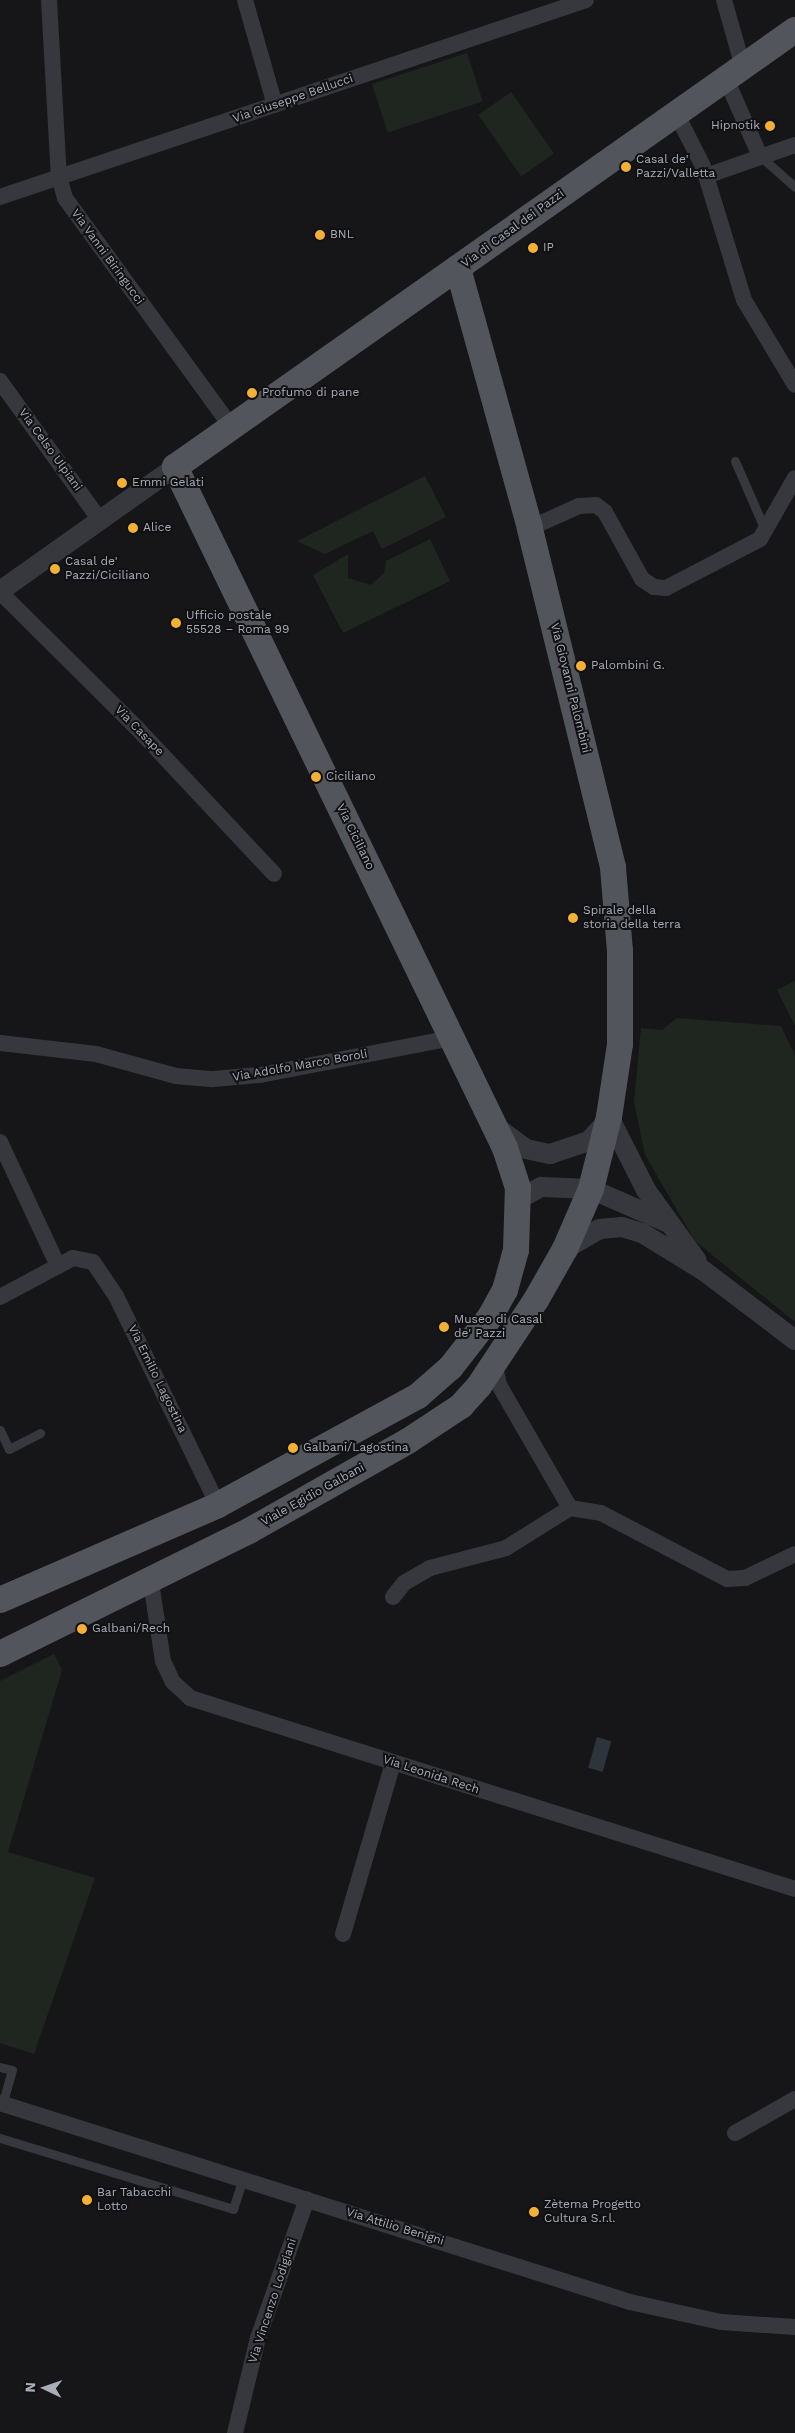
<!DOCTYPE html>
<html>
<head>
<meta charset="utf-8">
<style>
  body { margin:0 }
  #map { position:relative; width:795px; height:2433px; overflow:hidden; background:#161618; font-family:"Work Sans",sans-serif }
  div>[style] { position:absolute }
  .green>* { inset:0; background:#1e261f; transform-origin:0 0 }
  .water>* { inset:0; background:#2c353c; transform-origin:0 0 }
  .service>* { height:9px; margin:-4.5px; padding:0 4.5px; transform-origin:4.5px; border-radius:4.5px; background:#37383d }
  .minor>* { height:16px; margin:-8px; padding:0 8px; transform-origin:8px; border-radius:8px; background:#37383d }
  .tertiary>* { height:20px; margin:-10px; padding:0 10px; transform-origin:10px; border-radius:10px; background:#37383d }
  .primary>* { height:26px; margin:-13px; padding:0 13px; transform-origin:13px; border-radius:13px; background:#53555c }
  .dots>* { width:14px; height:14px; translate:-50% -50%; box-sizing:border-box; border:2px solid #111113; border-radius:50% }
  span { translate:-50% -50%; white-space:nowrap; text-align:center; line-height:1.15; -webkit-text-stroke:4px #111113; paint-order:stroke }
  .street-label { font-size:12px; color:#a8adb8 }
  .poi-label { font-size:12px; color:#a8adb8 }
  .right { translate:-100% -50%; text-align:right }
  .left { translate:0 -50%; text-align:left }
  .north { position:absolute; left:20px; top:2363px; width:50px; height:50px; -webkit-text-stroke:4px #111113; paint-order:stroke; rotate:273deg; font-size:14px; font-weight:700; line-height:20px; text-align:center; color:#a8adb8 }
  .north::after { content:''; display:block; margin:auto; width:18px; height:22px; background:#a8adb8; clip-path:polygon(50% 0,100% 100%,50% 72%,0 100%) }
</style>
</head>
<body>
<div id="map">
  <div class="green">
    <i style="left:467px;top:53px;width:51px;height:100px;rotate:72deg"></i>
    <i style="left:511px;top:92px;width:75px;height:40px;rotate:55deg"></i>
    <i style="clip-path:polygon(425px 476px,446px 517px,382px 549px,373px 531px,325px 554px,297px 541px)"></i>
    <i style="clip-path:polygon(430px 539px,450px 581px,343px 633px,313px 575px,348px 554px,348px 578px,371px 585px,384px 573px,386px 561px)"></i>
    <i style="clip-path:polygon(795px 981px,795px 1026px,777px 990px)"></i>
    <i style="clip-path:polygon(677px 1018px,781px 1026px,795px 1055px,795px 1322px,695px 1241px,645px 1155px,634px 1102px,641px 1028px,662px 1030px)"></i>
    <i style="clip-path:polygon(54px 1654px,62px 1670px,8px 1852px,95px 1878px,34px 2054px,0 2043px,0 1681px)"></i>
  </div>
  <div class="water">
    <i style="left:597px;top:1737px;width:15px;height:32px;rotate:16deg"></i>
  </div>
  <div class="service">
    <i style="left:760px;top:156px;width:47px;rotate:41.5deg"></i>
    <i style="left:735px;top:461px;width:75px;rotate:66.5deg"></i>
    <i style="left:0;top:1430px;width:21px;rotate:65deg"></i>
    <i style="left:9px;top:1449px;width:35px;rotate:-27deg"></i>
    <i style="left:0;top:2067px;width:12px;rotate:14deg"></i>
    <i style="left:12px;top:2070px;width:35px;rotate:106deg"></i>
    <i style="left:0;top:2138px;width:244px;rotate:16.9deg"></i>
    <i style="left:233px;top:2209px;width:33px;rotate:-72deg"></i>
  </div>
  <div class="minor">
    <i style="left:49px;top:0;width:177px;rotate:86.8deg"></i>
    <i style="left:59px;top:177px;width:22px;rotate:74deg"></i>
    <i style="left:65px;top:198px;width:284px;rotate:54deg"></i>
    <i style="left:245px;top:0;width:109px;rotate:74.1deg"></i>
    <i style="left:724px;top:0;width:70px;rotate:74.2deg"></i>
    <i style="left:726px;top:79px;width:84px;rotate:66.2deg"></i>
    <i style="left:676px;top:113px;width:59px;rotate:63deg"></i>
    <i style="left:703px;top:166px;width:140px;rotate:73deg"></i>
    <i style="left:744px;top:300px;width:99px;rotate:59deg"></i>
    <i style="left:706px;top:176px;width:94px;rotate:-19.2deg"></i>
    <i style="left:0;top:197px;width:618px;rotate:-18.58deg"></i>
    <i style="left:0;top:381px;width:171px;rotate:54.3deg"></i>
    <i style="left:530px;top:528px;width:54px;rotate:-24.2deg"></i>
    <i style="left:579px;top:506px;width:17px;rotate:-3deg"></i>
    <i style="left:596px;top:505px;width:11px;rotate:38deg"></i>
    <i style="left:605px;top:512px;width:77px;rotate:61.1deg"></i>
    <i style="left:642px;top:579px;width:14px;rotate:34deg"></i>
    <i style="left:654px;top:587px;width:12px;rotate:5deg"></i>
    <i style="left:666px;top:588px;width:106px;rotate:-27.5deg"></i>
    <i style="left:760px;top:539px;width:70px;rotate:-60.2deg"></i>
    <i style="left:0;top:592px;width:193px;rotate:44.8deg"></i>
    <i style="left:137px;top:728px;width:200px;rotate:46.8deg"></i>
    <i style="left:0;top:1043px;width:97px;rotate:6.5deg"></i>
    <i style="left:96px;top:1054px;width:83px;rotate:15.4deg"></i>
    <i style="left:176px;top:1076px;width:37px;rotate:5deg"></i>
    <i style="left:213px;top:1079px;width:47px;rotate:-4.9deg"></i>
    <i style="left:260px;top:1075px;width:196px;rotate:-10.9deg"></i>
    <i style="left:0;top:1142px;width:137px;rotate:64.9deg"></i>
    <i style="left:0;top:1297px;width:83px;rotate:-28.1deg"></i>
    <i style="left:73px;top:1258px;width:20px;rotate:11deg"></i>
    <i style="left:93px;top:1262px;width:41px;rotate:55.9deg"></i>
    <i style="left:116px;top:1296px;width:233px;rotate:64deg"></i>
    <i style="left:494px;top:1363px;width:23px;rotate:77deg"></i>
    <i style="left:499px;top:1385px;width:142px;rotate:60deg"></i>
    <i style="left:151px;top:1582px;width:80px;rotate:81.4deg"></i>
    <i style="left:163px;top:1661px;width:23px;rotate:65deg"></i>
    <i style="left:173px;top:1682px;width:23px;rotate:43deg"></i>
    <i style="left:190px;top:1698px;width:634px;rotate:17.52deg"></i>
    <i style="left:393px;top:1597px;width:18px;rotate:-52deg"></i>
    <i style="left:404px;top:1583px;width:30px;rotate:-30deg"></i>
    <i style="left:430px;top:1568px;width:79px;rotate:-14.7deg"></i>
    <i style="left:506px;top:1548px;width:75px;rotate:-32deg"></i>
    <i style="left:570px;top:1508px;width:31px;rotate:9deg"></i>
    <i style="left:601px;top:1513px;width:142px;rotate:27.6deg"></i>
    <i style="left:727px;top:1579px;width:18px;rotate:-3deg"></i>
    <i style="left:745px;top:1578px;width:55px;rotate:-25.6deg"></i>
    <i style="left:343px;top:1934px;width:178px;rotate:-73.7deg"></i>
    <i style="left:0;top:2103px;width:661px;rotate:17.53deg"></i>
    <i style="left:630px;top:2302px;width:93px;rotate:12.4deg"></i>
    <i style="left:721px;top:2322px;width:74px;rotate:3.9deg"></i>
    <i style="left:735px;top:2133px;width:69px;rotate:-29.5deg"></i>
    <i style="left:235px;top:2433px;width:98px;rotate:-76.4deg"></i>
    <i style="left:258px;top:2338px;width:147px;rotate:-70.6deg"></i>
  </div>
  <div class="tertiary">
    <i style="left:0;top:591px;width:214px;rotate:-35.3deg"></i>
    <i style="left:609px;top:1117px;width:82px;rotate:63.1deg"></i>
    <i style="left:646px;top:1190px;width:87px;rotate:54.3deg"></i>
    <i style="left:496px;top:1127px;width:37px;rotate:36deg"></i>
    <i style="left:526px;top:1149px;width:25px;rotate:12deg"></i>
    <i style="left:550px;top:1154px;width:41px;rotate:-18.4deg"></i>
    <i style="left:589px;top:1141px;width:27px;rotate:-48deg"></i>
    <i style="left:519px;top:1199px;width:25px;rotate:-29deg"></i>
    <i style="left:541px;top:1187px;width:50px;rotate:2.3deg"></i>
    <i style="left:591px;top:1189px;width:82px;rotate:23.7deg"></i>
    <i style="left:565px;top:1249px;width:39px;rotate:-30deg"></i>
    <i style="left:599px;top:1229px;width:23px;rotate:-5deg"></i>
    <i style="left:622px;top:1227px;width:21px;rotate:17deg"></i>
    <i style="left:642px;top:1233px;width:73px;rotate:31.5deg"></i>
    <i style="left:704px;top:1271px;width:114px;rotate:37.2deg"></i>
  </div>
  <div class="primary">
    <i style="left:0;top:1600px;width:238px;rotate:-23.5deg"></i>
    <i style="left:218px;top:1505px;width:228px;rotate:-28.6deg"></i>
    <i style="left:418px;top:1396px;width:44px;rotate:-41.3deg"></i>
    <i style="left:451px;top:1367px;width:63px;rotate:-52deg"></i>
    <i style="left:490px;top:1317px;width:31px;rotate:-61deg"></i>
    <i style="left:505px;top:1290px;width:41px;rotate:-74.6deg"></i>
    <i style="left:516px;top:1250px;width:62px;rotate:-88.2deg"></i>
    <i style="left:518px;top:1188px;width:42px;rotate:-108deg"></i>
    <i style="left:505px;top:1148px;width:757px;rotate:-115.85deg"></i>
    <i style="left:175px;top:467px;width:759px;rotate:-35.18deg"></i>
    <i style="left:0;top:1654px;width:278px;rotate:-26.3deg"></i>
    <i style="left:249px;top:1531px;width:183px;rotate:-29.5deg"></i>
    <i style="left:408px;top:1441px;width:64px;rotate:-33.4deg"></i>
    <i style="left:461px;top:1406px;width:27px;rotate:-48deg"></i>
    <i style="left:479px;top:1386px;width:103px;rotate:-56.5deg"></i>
    <i style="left:536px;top:1300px;width:59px;rotate:-60.4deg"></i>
    <i style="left:565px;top:1249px;width:65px;rotate:-66.6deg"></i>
    <i style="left:591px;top:1189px;width:74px;rotate:-76deg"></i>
    <i style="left:609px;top:1117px;width:74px;rotate:-81.4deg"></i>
    <i style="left:620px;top:1044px;width:93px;rotate:-90deg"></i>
    <i style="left:620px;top:951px;width:84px;rotate:-94.8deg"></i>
    <i style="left:613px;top:867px;width:349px;rotate:-103.8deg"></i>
    <i style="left:530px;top:528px;width:270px;rotate:-105.5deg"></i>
  </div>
  <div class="dots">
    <i style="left:770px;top:126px;background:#f2b134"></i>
    <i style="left:626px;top:167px;background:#f2b134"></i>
    <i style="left:320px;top:235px;background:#f2b134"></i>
    <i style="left:533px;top:248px;background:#f2b134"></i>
    <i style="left:252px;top:393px;background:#f2b134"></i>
    <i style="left:122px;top:483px;background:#f2b134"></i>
    <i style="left:133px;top:528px;background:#f2b134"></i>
    <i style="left:55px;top:569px;background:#f2b134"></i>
    <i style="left:176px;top:623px;background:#f2b134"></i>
    <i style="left:581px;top:666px;background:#f2b134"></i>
    <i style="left:316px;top:777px;background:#f2b134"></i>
    <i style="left:573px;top:918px;background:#f2b134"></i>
    <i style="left:444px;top:1327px;background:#f2b134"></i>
    <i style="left:293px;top:1448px;background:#f2b134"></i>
    <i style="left:82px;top:1629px;background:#f2b134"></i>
    <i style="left:87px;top:2200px;background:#f2b134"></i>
    <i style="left:534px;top:2212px;background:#f2b134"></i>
  </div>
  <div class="street-label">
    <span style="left:293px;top:99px;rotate:-19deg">Via Giuseppe Bellucci</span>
    <span style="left:513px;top:229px;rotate:-36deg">Via di Casal dei Pazzi</span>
    <span style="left:107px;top:257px;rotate:54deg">Via Vanni Biringucci</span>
    <span style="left:50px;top:450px;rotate:54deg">Via Celso Ulpiani</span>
    <span style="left:570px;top:688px;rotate:76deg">Via Giovanni Palombini</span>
    <span style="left:139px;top:731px;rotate:46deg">Via Casape</span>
    <span style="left:355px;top:837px;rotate:64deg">Via Ciciliano</span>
    <span style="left:300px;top:1066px;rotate:-10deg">Via Adolfo Marco Boroli</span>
    <span style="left:157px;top:1379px;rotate:64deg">Via Emilio Lagostina</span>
    <span style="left:313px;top:1495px;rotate:-29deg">Viale Egidio Galbani</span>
    <span style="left:431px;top:1775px;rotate:18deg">Via Leonida Rech</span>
    <span style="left:395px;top:2227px;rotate:17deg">Via Attilio Benigni</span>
    <span style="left:273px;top:2301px;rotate:-72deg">Via Vincenzo Lodigiani</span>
  </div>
  <div class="poi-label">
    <span class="right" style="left:760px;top:126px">Hipnotik</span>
    <span class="left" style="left:636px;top:167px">Casal de'<br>Pazzi/Valletta</span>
    <span class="left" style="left:330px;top:235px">BNL</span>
    <span class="left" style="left:543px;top:248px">IP</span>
    <span class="left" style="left:262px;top:393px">Profumo di pane</span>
    <span class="left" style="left:132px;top:483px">Emmi Gelati</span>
    <span class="left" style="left:143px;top:528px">Alice</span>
    <span class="left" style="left:65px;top:569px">Casal de'<br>Pazzi/Ciciliano</span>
    <span class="left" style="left:186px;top:623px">Ufficio postale<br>55528 – Roma 99</span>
    <span class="left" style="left:591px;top:666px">Palombini G.</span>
    <span class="left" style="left:326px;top:777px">Ciciliano</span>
    <span class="left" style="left:583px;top:918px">Spirale della<br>storia della terra</span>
    <span class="left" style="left:454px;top:1327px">Museo di Casal<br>de' Pazzi</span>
    <span class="left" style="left:303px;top:1448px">Galbani/Lagostina</span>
    <span class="left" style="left:92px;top:1629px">Galbani/Rech</span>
    <span class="left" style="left:97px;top:2200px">Bar Tabacchi<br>Lotto</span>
    <span class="left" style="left:544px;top:2212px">Zètema Progetto<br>Cultura S.r.l.</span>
  </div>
  <div class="north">N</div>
</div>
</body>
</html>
